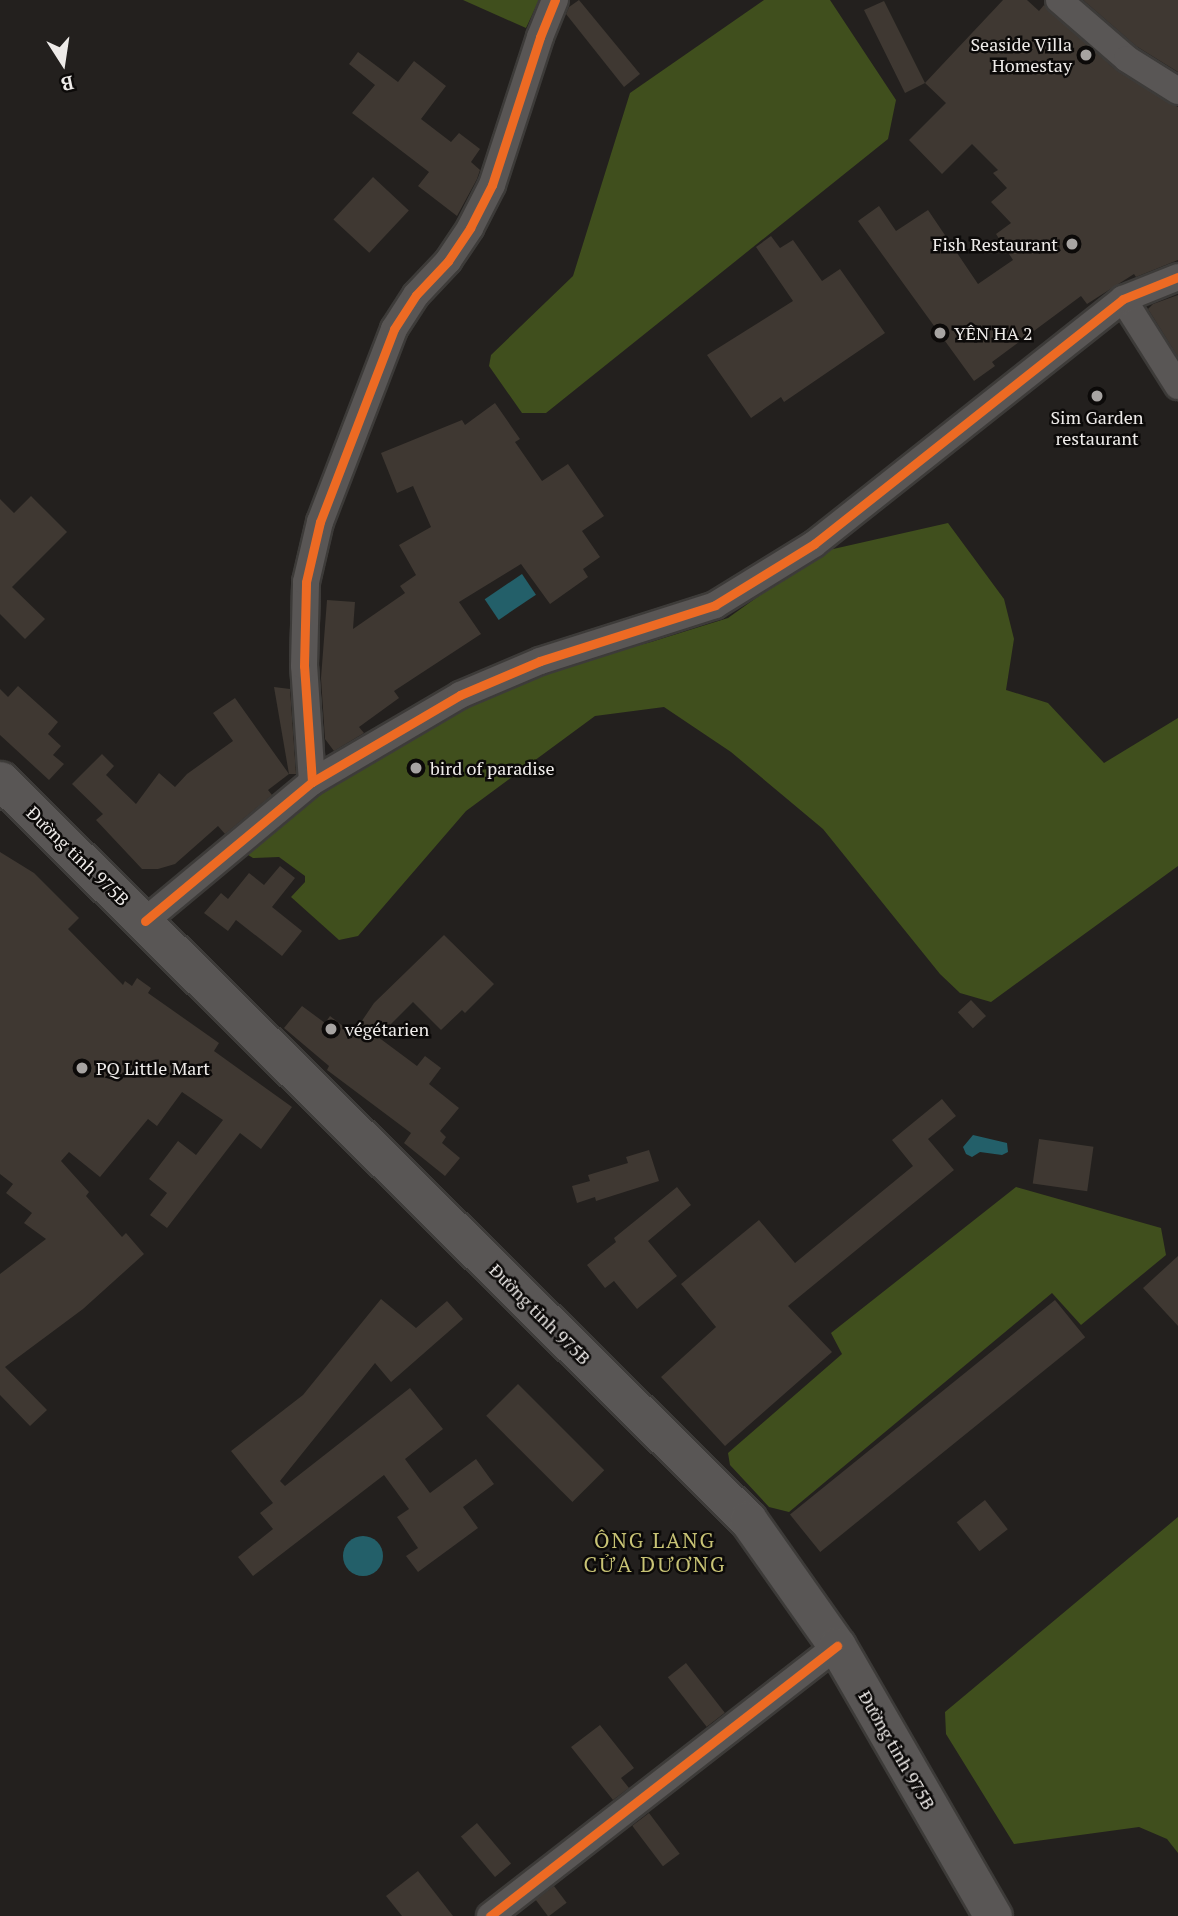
<!DOCTYPE html>
<html>
<head>
<meta charset="utf-8">
<style>
  body { margin:0 }
  #map { position:relative; width:1178px; height:1916px; overflow:hidden; background:#23201e; font-family:"PT Serif",serif }
  div>[style] { position:absolute }
  .forest>* { inset:0; background:#404f1d }
  .water>* { inset:0; background:#235f69; transform-origin:0 0 }
  .round { border-radius:50% }
  .building>* { inset:0; background:#3f3832; transform-origin:0 0 }
  .roads { filter:drop-shadow(2px 0 #3d3b39) drop-shadow(-2px 0 #3d3b39) drop-shadow(0 2px #3d3b39) drop-shadow(0 -2px #3d3b39) }
  .street>* { height:26px; margin:-13px; padding:0 13px; transform-origin:13px; border-radius:13px; background:#595655 }
  .secondary>* { height:37px; margin:-18.5px; padding:0 18.5px; transform-origin:18.5px; border-radius:18.5px; background:#595655 }
  .cycleway>* { height:9px; margin:-4.5px; padding:0 4.5px; transform-origin:4.5px; border-radius:4.5px; background:#ed6a23 }
  .dots>* { width:19px; height:19px; translate:-50% -50%; box-sizing:border-box; border:4px solid #0c0a09; border-radius:50% }
  span { translate:-50% -50%; white-space:nowrap; text-align:center; line-height:1.15; -webkit-text-stroke:5px #0c0a09; paint-order:stroke }
  .poi-label { font-size:18px; color:#eeebe9 }
  .right { translate:-100% -50%; text-align:right }
  .left { translate:0 -50%; text-align:left }
  .street-label { font-size:18px; color:#eeebe9 }
  .quarter-label { font-size:21px; color:#c8c375; letter-spacing:2px }
  .north { position:absolute; left:28px; top:28px; width:70px; height:70px; -webkit-text-stroke:5px #0c0a09; paint-order:stroke; rotate:168deg; font-size:19px; font-weight:700; line-height:28px; text-align:center; color:#eeebe9 }
  .north::after { content:''; display:block; margin:auto; width:24px; height:32px; background:#eeebe9; clip-path:polygon(50% 0,100% 100%,50% 72%,0 100%) }
</style>
</head>
<body>
<div id="map">
  <div class="forest">
    <i style="clip-path:polygon(463px 0,539px 0,526px 28px)"></i>
    <i style="clip-path:polygon(764px 0,830px 0,896px 100px,888px 139px,546px 413px,522px 413px,489px 366px,491px 355px,573px 276px,630px 93px)"></i>
    <i style="clip-path:polygon(948px 523px,1004px 599px,1014px 639px,1006px 690px,1048px 703px,1104px 763px,1178px 718px,1178px 866px,991px 1002px,960px 993px,940px 974px,823px 829px,731px 752px,664px 707px,595px 716px,466px 811px,358px 936px,339px 940px,291px 897px,305px 882px,305px 876px,279px 857px,253px 858px,245px 853px,275px 825px,390px 749px,473px 699px,548px 669px,651px 642px,728px 618px,820px 552px)"></i>
    <i style="clip-path:polygon(1016px 1187px,1161px 1228px,1166px 1255px,1081px 1325px,1052px 1293px,789px 1512px,769px 1507px,730px 1465px,728px 1453px,842px 1354px,831px 1333px)"></i>
    <i style="clip-path:polygon(1178px 1517px,1178px 1853px,1167px 1839px,1139px 1827px,1014px 1844px,946px 1734px,945px 1712px)"></i>
  </div>
  <div class="water">
    <i style="left:522px;top:574px;width:25px;height:45px;rotate:56deg"></i>
    <i style="clip-path:polygon(973px 1135px,1007px 1143px,1008px 1152px,1002px 1155px,980px 1152px,972px 1157px,966px 1154px,963px 1147px)"></i>
    <i class="round" style="left:343px;top:1536px;width:40px;height:40px"></i>
  </div>
  <div class="building">
    <i style="clip-path:polygon(579px 0,640px 74px,624px 87px,566px 14px,569px 7px)"></i>
    <i style="clip-path:polygon(1003px 0,1027px 0,1039px 11px,1044px 5px,1117px 71px,1178px 107px,1178px 260px,1136px 277px,1134px 274px,1087px 304px,1081px 296px,992px 362px,995px 366px,974px 381px,858px 221px,879px 206px,896px 231px,928px 210px,978px 284px,1013px 260px,996px 234px,1011px 223px,991px 202px,1007px 188px,993px 173px,998px 170px,972px 144px,942px 174px,909px 140px,946px 103px,925px 83px,905px 93px,864px 10px,884px 1px,925px 83px)"></i>
    <i style="clip-path:polygon(1083px 0,1178px 0,1178px 72px,1136px 46px)"></i>
    <i style="clip-path:polygon(358px 52px,398px 82px,414px 61px,446px 86px,421px 119px,451px 142px,459px 133px,480px 149px,471px 162px,480px 170px,477px 179px,457px 216px,418px 186px,429px 172px,352px 113px,375px 85px,349px 64px)"></i>
    <i style="left:373px;top:177px;width:49px;height:58px;rotate:43deg"></i>
    <i style="clip-path:polygon(771px 236px,780px 248px,793px 240px,822px 281px,840px 269px,885px 333px,784px 402px,781px 397px,751px 418px,707px 355px,793px 301px,756px 247px)"></i>
    <i style="clip-path:polygon(1178px 295px,1178px 357px,1148px 309px,1153px 304px)"></i>
    <i style="clip-path:polygon(495px 403px,520px 439px,515px 442px,542px 481px,568px 464px,604px 516px,582px 531px,600px 557px,583px 569px,588px 577px,550px 604px,521px 564px,459px 602px,481px 634px,394px 691px,399px 698px,359px 727px,364px 733px,334px 751px,325px 739px,321px 678px,327px 600px,355px 602px,353px 629px,405px 593px,400px 586px,416px 575px,399px 545px,431px 527px,413px 486px,397px 493px,381px 453px,462px 420px,465px 425px)"></i>
    <i style="clip-path:polygon(31px 496px,67px 532px,12px 587px,45px 619px,25px 639px,0 614px,0 499px,14px 513px)"></i>
    <i style="clip-path:polygon(18px 686px,58px 722px,48px 734px,61px 746px,53px 755px,64px 764px,49px 780px,0 735px,0 689px,8px 697px)"></i>
    <i style="clip-path:polygon(274px 687px,290px 689px,296px 774px,289px 774px)"></i>
    <i style="clip-path:polygon(235px 698px,289px 774px,268px 790px,272px 795px,225px 834px,218px 826px,175px 864px,158px 869px,142px 869px,96px 820px,103px 814px,72px 784px,102px 754px,114px 766px,106px 775px,136px 804px,159px 773px,175px 787px,187px 774px,233px 741px,213px 713px)"></i>
    <i style="clip-path:polygon(0 852px,34px 873px,79px 918px,68px 929px,123px 985px,125px 981px,132px 986px,137px 978px,151px 988px,148px 993px,219px 1043px,214px 1051px,292px 1107px,261px 1149px,240px 1133px,167px 1228px,150px 1215px,167px 1193px,149px 1179px,178px 1141px,196px 1155px,223px 1120px,182px 1092px,157px 1126px,148px 1119px,100px 1177px,69px 1152px,61px 1161px,89px 1192px,86px 1196px,122px 1237px,126px 1233px,144px 1254px,83px 1309px,5px 1367px,47px 1410px,30px 1426px,0 1395px,0 1274px,46px 1239px,24px 1223px,32px 1213px,6px 1193px,13px 1184px,0 1174px)"></i>
    <i style="clip-path:polygon(280px 866px,295px 878px,272px 907px,302px 931px,282px 956px,236px 920px,228px 931px,204px 913px,221px 893px,228px 899px,249px 873px,264px 885px)"></i>
    <i style="clip-path:polygon(444px 935px,494px 984px,465px 1013px,462px 1010px,441px 1030px,413px 1002px,378px 1037px,417px 1066px,425px 1056px,441px 1068px,429px 1084px,459px 1108px,440px 1131px,446px 1137px,442px 1143px,460px 1158px,445px 1176px,404px 1143px,411px 1133px,327px 1070px,329px 1066px,284px 1028px,302px 1006px,325px 1023px,330px 1016px,353px 1034px,374px 1003px)"></i>
    <i style="left:971px;top:1000px;width:22px;height:18px;rotate:47deg"></i>
    <i style="clip-path:polygon(942px 1099px,956px 1116px,928px 1139px,954px 1170px,788px 1306px,832px 1352px,725px 1446px,661px 1377px,716px 1327px,681px 1284px,759px 1220px,795px 1263px,913px 1166px,892px 1140px)"></i>
    <i style="left:1039px;top:1139px;width:55px;height:45px;rotate:8deg"></i>
    <i style="clip-path:polygon(649px 1150px,659px 1181px,596px 1201px,595px 1197px,577px 1203px,572px 1186px,590px 1181px,588px 1175px,628px 1163px,626px 1157px)"></i>
    <i style="clip-path:polygon(677px 1187px,691px 1205px,648px 1241px,677px 1276px,637px 1309px,614px 1281px,605px 1288px,587px 1265px,616px 1242px,614px 1238px)"></i>
    <i style="clip-path:polygon(1178px 1256px,1178px 1326px,1143px 1288px)"></i>
    <i style="clip-path:polygon(381px 1299px,416px 1328px,447px 1301px,463px 1319px,391px 1382px,375px 1363px,280px 1481px,285px 1486px,410px 1388px,443px 1429px,405px 1459px,430px 1493px,476px 1459px,494px 1484px,463px 1507px,478px 1528px,418px 1572px,406px 1556px,418px 1548px,397px 1517px,409px 1509px,384px 1475px,253px 1576px,238px 1557px,273px 1529px,260px 1513px,273px 1503px,231px 1451px,303px 1395px)"></i>
    <i style="left:1055px;top:1300px;width:48px;height:341px;rotate:51deg"></i>
    <i style="left:518px;top:1384px;width:122px;height:45px;rotate:45deg"></i>
    <i style="left:985px;top:1500px;width:37px;height:36px;rotate:52deg"></i>
    <i style="left:686px;top:1663px;width:63px;height:23px;rotate:52deg"></i>
    <i style="clip-path:polygon(600px 1725px,634px 1768px,621px 1778px,629px 1788px,613px 1800px,571px 1747px)"></i>
    <i style="left:649px;top:1813px;width:51px;height:21px;rotate:53deg"></i>
    <i style="left:477px;top:1823px;width:53px;height:21px;rotate:50deg"></i>
    <i style="clip-path:polygon(418px 1871px,453px 1916px,402px 1916px,386px 1896px)"></i>
    <i style="left:554px;top:1886px;width:21px;height:23px;rotate:53deg"></i>
  </div>
  <div class="roads">
    <div class="street">
      <i style="left:1059px;top:0;width:90px;rotate:40.9deg"></i>
      <i style="left:1127px;top:59px;width:60px;rotate:32.1deg"></i>
      <i style="left:1123px;top:299px;width:103px;rotate:57.7deg"></i>
      <i style="left:312px;top:782px;width:116px;rotate:-93.9deg"></i>
      <i style="left:304px;top:666px;width:84px;rotate:-88.6deg"></i>
      <i style="left:306px;top:582px;width:62px;rotate:-76.9deg"></i>
      <i style="left:320px;top:522px;width:207px;rotate:-69deg"></i>
      <i style="left:394px;top:329px;width:40px;rotate:-57.1deg"></i>
      <i style="left:416px;top:295px;width:47px;rotate:-46.7deg"></i>
      <i style="left:448px;top:261px;width:40px;rotate:-56deg"></i>
      <i style="left:470px;top:228px;width:48px;rotate:-62.9deg"></i>
      <i style="left:492px;top:185px;width:156px;rotate:-72deg"></i>
      <i style="left:540px;top:37px;width:40px;rotate:-68deg"></i>
      <i style="left:145px;top:921px;width:217px;rotate:-39.8deg"></i>
      <i style="left:312px;top:782px;width:172px;rotate:-30.4deg"></i>
      <i style="left:460px;top:695px;width:87px;rotate:-23deg"></i>
      <i style="left:540px;top:661px;width:184px;rotate:-17.7deg"></i>
      <i style="left:715px;top:605px;width:116px;rotate:-31.6deg"></i>
      <i style="left:814px;top:544px;width:394px;rotate:-38.4deg"></i>
      <i style="left:1123px;top:299px;width:59px;rotate:-21.8deg"></i>
      <i style="left:490px;top:1916px;width:440px;rotate:-37.9deg"></i>
    </div>
    <div class="secondary">
      <i style="left:0;top:780px;width:1052px;rotate:44.69deg"></i>
      <i style="left:748px;top:1520px;width:154px;rotate:54.8deg"></i>
      <i style="left:837px;top:1646px;width:312px;rotate:60deg"></i>
    </div>
  </div>
  <div class="cycleway">
    <i style="left:312px;top:782px;width:116px;rotate:-93.9deg"></i>
    <i style="left:304px;top:666px;width:84px;rotate:-88.6deg"></i>
    <i style="left:306px;top:582px;width:62px;rotate:-76.9deg"></i>
    <i style="left:320px;top:522px;width:207px;rotate:-69deg"></i>
    <i style="left:394px;top:329px;width:40px;rotate:-57.1deg"></i>
    <i style="left:416px;top:295px;width:47px;rotate:-46.7deg"></i>
    <i style="left:448px;top:261px;width:40px;rotate:-56deg"></i>
    <i style="left:470px;top:228px;width:48px;rotate:-62.9deg"></i>
    <i style="left:492px;top:185px;width:156px;rotate:-72deg"></i>
    <i style="left:540px;top:37px;width:40px;rotate:-68deg"></i>
    <i style="left:145px;top:921px;width:217px;rotate:-39.8deg"></i>
    <i style="left:312px;top:782px;width:172px;rotate:-30.4deg"></i>
    <i style="left:460px;top:695px;width:87px;rotate:-23deg"></i>
    <i style="left:540px;top:661px;width:184px;rotate:-17.7deg"></i>
    <i style="left:715px;top:605px;width:116px;rotate:-31.6deg"></i>
    <i style="left:814px;top:544px;width:394px;rotate:-38.4deg"></i>
    <i style="left:1123px;top:299px;width:59px;rotate:-21.8deg"></i>
    <i style="left:490px;top:1916px;width:440px;rotate:-37.9deg"></i>
  </div>
  <div class="dots">
    <i style="left:1086px;top:55px;background:#a7a4a2"></i>
    <i style="left:1072px;top:244px;background:#a7a4a2"></i>
    <i style="left:940px;top:333px;background:#a7a4a2"></i>
    <i style="left:1097px;top:396px;background:#a7a4a2"></i>
    <i style="left:416px;top:768px;background:#a7a4a2"></i>
    <i style="left:331px;top:1029px;background:#a7a4a2"></i>
    <i style="left:82px;top:1068px;background:#a7a4a2"></i>
  </div>
  <div class="poi-label">
    <span class="right" style="left:1072px;top:55px">Seaside Villa<br>Homestay</span>
    <span class="right" style="left:1058px;top:244px">Fish Restaurant</span>
    <span class="left" style="left:954px;top:333px">YÊN HA 2</span>
    <span style="left:1097px;top:428px">Sim Garden<br>restaurant</span>
    <span class="left" style="left:430px;top:768px">bird of paradise</span>
    <span class="left" style="left:345px;top:1029px">végétarien</span>
    <span class="left" style="left:96px;top:1068px">PQ Little Mart</span>
  </div>
  <div class="street-label">
    <span style="left:78px;top:856px;rotate:44deg">Đường tỉnh 975B</span>
    <span style="left:540px;top:1314px;rotate:45deg">Đường tỉnh 975B</span>
    <span style="left:897px;top:1750px;rotate:60deg">Đường tỉnh 975B</span>
  </div>
  <div class="quarter-label">
    <span style="left:655px;top:1552px">ÔNG LANG<br>CỬA DƯƠNG</span>
  </div>
  <div class="north">B</div>
</div>
</body>
</html>
